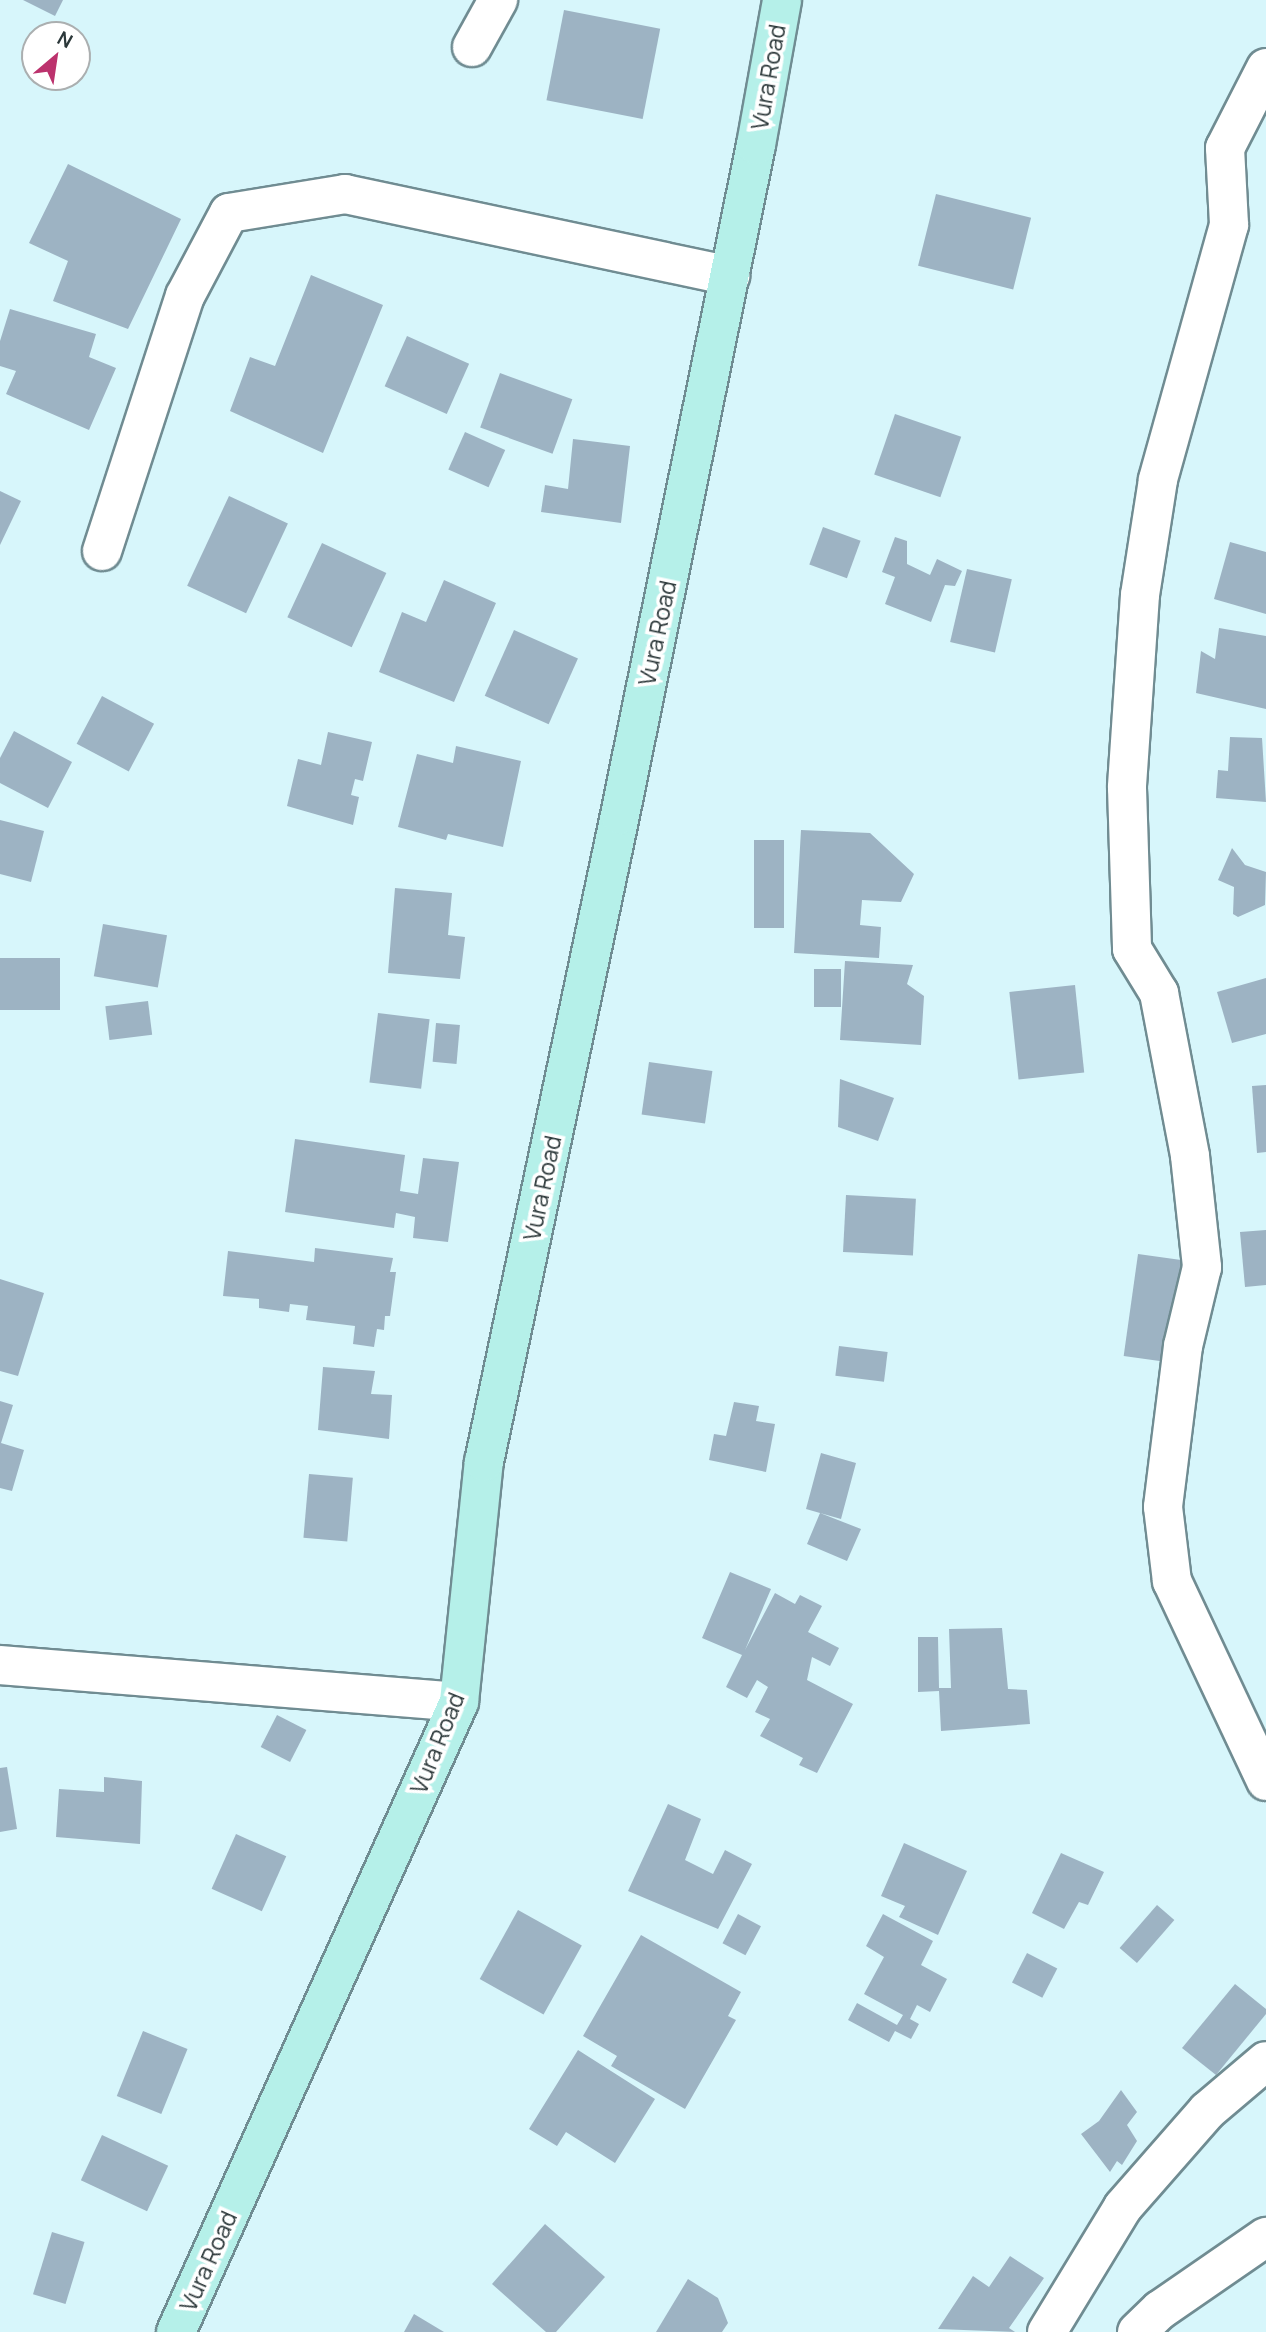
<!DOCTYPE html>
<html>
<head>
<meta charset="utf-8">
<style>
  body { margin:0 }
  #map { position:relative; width:1266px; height:2332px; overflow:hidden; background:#d7f6fb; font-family:Manrope,sans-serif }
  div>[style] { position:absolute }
  .building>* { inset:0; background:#9db3c3; transform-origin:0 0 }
  .roads { filter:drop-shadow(2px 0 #708c92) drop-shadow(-2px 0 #708c92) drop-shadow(0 2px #708c92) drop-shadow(0 -2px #708c92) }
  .street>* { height:38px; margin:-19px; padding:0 19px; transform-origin:19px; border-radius:19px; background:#fff }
  .secondary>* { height:38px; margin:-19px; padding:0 19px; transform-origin:19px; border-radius:19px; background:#b5f0e9 }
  span { translate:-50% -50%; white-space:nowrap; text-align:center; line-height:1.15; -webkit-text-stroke:7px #fff; paint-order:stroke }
  .street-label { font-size:23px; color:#2c383a }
  .north { position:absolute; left:21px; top:21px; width:70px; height:70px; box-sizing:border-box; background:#fff; border:2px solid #abafb0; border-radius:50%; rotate:29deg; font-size:19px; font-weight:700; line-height:28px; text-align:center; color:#2c383a }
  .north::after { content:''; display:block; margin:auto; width:24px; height:32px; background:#bc326d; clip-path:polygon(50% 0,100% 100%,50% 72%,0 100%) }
</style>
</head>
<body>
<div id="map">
  <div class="building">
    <i style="clip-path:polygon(23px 0,63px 0,55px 16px)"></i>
    <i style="left:564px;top:10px;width:98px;height:92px;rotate:11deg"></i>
    <i style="clip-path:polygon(68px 164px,181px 219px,128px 329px,53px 301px,68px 261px,29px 243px)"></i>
    <i style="left:936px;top:194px;width:98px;height:74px;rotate:14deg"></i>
    <i style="clip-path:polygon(311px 275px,383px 305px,323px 453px,230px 411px,250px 357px,275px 366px)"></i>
    <i style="clip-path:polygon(10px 309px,96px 334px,89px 357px,116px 368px,89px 430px,6px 394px,16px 371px,0 366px,0 341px)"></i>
    <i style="left:407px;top:336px;width:68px;height:55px;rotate:24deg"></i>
    <i style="left:500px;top:373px;width:77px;height:58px;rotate:20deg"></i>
    <i style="left:895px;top:414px;width:70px;height:64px;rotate:19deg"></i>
    <i style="left:465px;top:432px;width:44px;height:41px;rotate:24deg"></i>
    <i style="clip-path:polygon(573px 439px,630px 446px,621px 523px,541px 512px,545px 485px,568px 489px)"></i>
    <i style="clip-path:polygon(0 491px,21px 501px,0 545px)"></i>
    <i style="left:229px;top:496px;width:65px;height:99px;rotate:25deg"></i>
    <i style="left:823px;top:527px;width:40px;height:40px;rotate:20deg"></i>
    <i style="clip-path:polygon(895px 537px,907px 541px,907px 564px,930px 575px,937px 559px,962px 571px,955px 586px,945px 585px,931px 622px,885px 604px,895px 577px,882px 572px)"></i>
    <i style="clip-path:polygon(1230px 542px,1266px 552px,1266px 614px,1214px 599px)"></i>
    <i style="left:322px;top:543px;width:71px;height:82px;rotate:25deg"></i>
    <i style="left:967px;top:569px;width:46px;height:75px;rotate:13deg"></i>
    <i style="clip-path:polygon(444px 580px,496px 603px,454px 702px,379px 672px,402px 612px,426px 622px)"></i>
    <i style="clip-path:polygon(1219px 628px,1266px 636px,1266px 709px,1196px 693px,1201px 651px,1215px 659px)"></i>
    <i style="left:514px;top:630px;width:70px;height:72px;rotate:24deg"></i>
    <i style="left:102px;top:696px;width:59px;height:54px;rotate:28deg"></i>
    <i style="clip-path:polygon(14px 731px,72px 762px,48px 808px,0 783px,0 758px)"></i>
    <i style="clip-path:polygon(328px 732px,372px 742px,363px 781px,355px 779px,351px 795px,359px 797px,353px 825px,287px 806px,298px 759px,321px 765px)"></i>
    <i style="clip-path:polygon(1230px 737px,1262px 738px,1266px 802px,1216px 798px,1218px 770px,1228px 771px)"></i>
    <i style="clip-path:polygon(456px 746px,521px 761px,503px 847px,448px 834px,446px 840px,398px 827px,417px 754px,453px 763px)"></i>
    <i style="clip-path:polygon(0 820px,44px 831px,31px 882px,0 874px)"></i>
    <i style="clip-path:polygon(801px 830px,870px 833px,914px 874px,901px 902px,862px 900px,860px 925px,881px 927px,879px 958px,794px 953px)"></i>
    <i style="left:754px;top:840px;width:30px;height:88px"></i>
    <i style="clip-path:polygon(1232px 848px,1245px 865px,1266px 872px,1265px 905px,1238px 917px,1233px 914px,1234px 887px,1218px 880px)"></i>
    <i style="clip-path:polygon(395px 888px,452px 893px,448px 935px,465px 937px,460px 979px,388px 973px)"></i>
    <i style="left:103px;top:924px;width:65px;height:53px;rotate:10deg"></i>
    <i style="left:0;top:958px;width:60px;height:52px"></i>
    <i style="clip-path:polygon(845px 961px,913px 965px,907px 984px,924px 996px,921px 1045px,840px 1040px)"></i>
    <i style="left:814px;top:969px;width:27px;height:38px"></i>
    <i style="clip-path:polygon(1266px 978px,1266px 1034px,1232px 1043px,1217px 992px)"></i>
    <i style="left:1075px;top:985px;width:88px;height:66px;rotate:84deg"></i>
    <i style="left:148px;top:1001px;width:34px;height:43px;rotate:83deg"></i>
    <i style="left:378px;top:1013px;width:52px;height:70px;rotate:7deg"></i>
    <i style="left:436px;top:1023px;width:24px;height:39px;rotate:5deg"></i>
    <i style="left:649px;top:1062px;width:64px;height:53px;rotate:8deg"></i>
    <i style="clip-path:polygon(840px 1079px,894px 1098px,878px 1141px,838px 1127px)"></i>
    <i style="clip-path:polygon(1266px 1085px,1266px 1152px,1257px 1153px,1252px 1086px)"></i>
    <i style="clip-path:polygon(295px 1139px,405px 1155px,400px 1191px,418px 1194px,423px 1158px,459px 1162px,448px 1242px,413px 1238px,415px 1217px,396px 1213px,394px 1228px,285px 1212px)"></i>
    <i style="left:846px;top:1195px;width:70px;height:57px;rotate:3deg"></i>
    <i style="clip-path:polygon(1266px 1230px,1266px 1285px,1245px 1287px,1240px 1232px)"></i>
    <i style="clip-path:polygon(315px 1248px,393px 1258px,390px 1272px,396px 1272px,390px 1316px,385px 1316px,384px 1330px,377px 1329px,374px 1347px,353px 1344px,355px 1326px,306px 1320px,308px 1306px,290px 1304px,289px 1312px,259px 1308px,259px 1299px,223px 1296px,228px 1251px,314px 1262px)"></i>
    <i style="left:1138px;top:1254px;width:49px;height:103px;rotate:8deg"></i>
    <i style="clip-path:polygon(0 1279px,44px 1293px,18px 1376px,0 1371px)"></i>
    <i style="left:839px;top:1346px;width:49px;height:30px;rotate:7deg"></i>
    <i style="clip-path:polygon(323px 1367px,375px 1371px,371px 1394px,392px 1395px,389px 1439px,318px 1430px)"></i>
    <i style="clip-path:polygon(0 1401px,13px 1405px,1px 1443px,24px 1450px,12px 1491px,0 1488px)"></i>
    <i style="clip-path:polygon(734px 1402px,759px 1406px,756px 1421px,775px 1424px,766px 1472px,709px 1460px,714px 1434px,726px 1436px)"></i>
    <i style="clip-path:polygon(821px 1453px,856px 1463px,841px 1519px,820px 1513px,861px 1529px,847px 1561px,807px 1544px,820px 1513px,806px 1509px)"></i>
    <i style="left:309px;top:1474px;width:44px;height:64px;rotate:5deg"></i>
    <i style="clip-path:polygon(730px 1572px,771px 1589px,745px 1650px,775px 1593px,795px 1604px,800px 1595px,822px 1606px,808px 1632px,839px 1648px,830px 1666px,812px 1657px,807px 1680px,853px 1704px,817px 1773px,799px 1765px,803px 1758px,760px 1736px,770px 1719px,755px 1712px,768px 1687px,757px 1680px,747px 1698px,726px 1687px,742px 1655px,702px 1638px)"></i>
    <i style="clip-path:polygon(1002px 1628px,1008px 1689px,1027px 1690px,1030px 1724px,941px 1731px,939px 1691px,918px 1692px,918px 1637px,938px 1637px,939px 1688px,951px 1688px,949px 1629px)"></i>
    <i style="left:277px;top:1715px;width:33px;height:36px;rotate:27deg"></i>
    <i style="clip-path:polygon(7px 1767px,17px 1829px,0 1832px,0 1768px)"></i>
    <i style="clip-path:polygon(104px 1777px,142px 1781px,140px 1844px,56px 1837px,59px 1789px,104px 1792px)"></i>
    <i style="clip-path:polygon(668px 1804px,701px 1819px,685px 1860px,713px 1874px,725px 1850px,752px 1864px,718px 1929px,628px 1891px)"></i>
    <i style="left:236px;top:1834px;width:55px;height:60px;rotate:24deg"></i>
    <i style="clip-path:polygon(904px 1843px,967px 1871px,938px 1935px,899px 1917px,905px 1906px,881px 1896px)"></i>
    <i style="clip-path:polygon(1061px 1853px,1104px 1872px,1088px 1905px,1079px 1902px,1064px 1929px,1032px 1913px)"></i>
    <i style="left:1157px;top:1905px;width:23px;height:57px;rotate:41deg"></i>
    <i style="left:518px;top:1910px;width:73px;height:79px;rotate:29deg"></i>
    <i style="left:738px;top:1914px;width:26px;height:33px;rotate:28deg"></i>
    <i style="clip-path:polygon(883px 1914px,933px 1941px,921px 1965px,947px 1979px,930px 2012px,917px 2005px,910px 2019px,919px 2024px,911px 2039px,895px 2031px,889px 2042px,848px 2020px,857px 2003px,897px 2025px,903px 2015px,864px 1994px,884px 1957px,866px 1946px)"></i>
    <i style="clip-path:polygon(641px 1935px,741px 1992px,728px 2016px,736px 2020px,685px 2109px,611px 2066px,617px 2056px,583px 2036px)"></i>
    <i style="left:1027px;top:1953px;width:34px;height:33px;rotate:27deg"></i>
    <i style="clip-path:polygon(1235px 1984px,1266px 2009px,1266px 2014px,1216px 2075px,1182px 2048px)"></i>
    <i style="left:143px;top:2031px;width:48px;height:70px;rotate:22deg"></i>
    <i style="clip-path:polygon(578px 2050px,655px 2099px,615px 2163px,566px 2132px,557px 2146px,529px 2129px)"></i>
    <i style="clip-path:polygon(1121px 2090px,1137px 2112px,1127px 2125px,1137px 2141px,1122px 2165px,1117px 2161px,1110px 2172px,1081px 2134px,1099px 2121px)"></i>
    <i style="left:102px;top:2135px;width:73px;height:50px;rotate:25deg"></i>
    <i style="clip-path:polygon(545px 2224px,605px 2277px,556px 2332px,546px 2332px,492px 2284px)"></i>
    <i style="left:52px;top:2232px;width:34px;height:65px;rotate:17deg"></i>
    <i style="clip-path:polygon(1010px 2256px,1044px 2278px,1009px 2328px,1015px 2332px,938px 2329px,973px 2276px,989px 2287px)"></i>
    <i style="clip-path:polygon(688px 2279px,718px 2298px,728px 2323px,722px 2332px,656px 2332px)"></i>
    <i style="clip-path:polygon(414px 2314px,444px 2332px,404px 2332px)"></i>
  </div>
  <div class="roads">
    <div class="street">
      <i style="left:472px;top:47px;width:54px;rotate:-61deg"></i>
      <i style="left:1266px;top:68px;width:90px;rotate:117.1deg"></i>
      <i style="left:1225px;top:148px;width:77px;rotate:87deg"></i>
      <i style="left:1229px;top:225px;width:265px;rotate:105.6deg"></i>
      <i style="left:1158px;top:480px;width:116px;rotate:98.9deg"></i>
      <i style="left:1140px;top:595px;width:193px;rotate:93.9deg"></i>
      <i style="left:1127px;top:788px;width:161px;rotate:88.2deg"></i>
      <i style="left:1132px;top:949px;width:52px;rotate:58.5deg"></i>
      <i style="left:1159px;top:993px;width:166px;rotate:79.2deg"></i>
      <i style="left:1190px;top:1156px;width:112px;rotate:83.8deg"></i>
      <i style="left:1202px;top:1267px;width:81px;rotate:103.5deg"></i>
      <i style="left:1183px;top:1346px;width:162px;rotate:97.1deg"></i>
      <i style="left:1163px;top:1507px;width:75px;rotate:83.1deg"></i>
      <i style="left:1172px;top:1581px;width:221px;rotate:64.8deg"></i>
      <i style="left:102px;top:551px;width:268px;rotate:-72deg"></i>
      <i style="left:185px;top:296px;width:94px;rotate:-62.1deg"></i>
      <i style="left:229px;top:213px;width:118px;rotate:-9.3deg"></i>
      <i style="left:345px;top:194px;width:394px;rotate:12deg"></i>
      <i style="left:0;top:1665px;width:460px;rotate:4.6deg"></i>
      <i style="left:1047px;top:2332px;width:146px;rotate:-58.7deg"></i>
      <i style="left:1123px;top:2207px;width:128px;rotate:-48.8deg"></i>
      <i style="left:1207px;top:2111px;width:77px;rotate:-40.3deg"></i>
      <i style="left:1137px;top:2332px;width:32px;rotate:-44deg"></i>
      <i style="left:1160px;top:2310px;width:129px;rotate:-34.6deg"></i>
    </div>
    <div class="secondary">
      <i style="left:176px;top:2332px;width:691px;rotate:-65.81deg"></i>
      <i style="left:459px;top:1702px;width:241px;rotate:-84.1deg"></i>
      <i style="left:484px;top:1462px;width:661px;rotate:-78.13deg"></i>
      <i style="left:620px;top:815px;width:684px;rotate:-78.53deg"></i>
      <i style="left:756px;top:145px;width:147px;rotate:-79.8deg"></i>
    </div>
  </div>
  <div class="street-label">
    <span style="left:768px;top:77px;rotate:-80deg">Vura Road</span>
    <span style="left:657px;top:633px;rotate:-78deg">Vura Road</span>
    <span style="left:542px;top:1188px;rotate:-78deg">Vura Road</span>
    <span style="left:437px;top:1743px;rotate:-68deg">Vura Road</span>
    <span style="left:208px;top:2261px;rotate:-66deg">Vura Road</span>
  </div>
  <div class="north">N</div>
</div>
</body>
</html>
